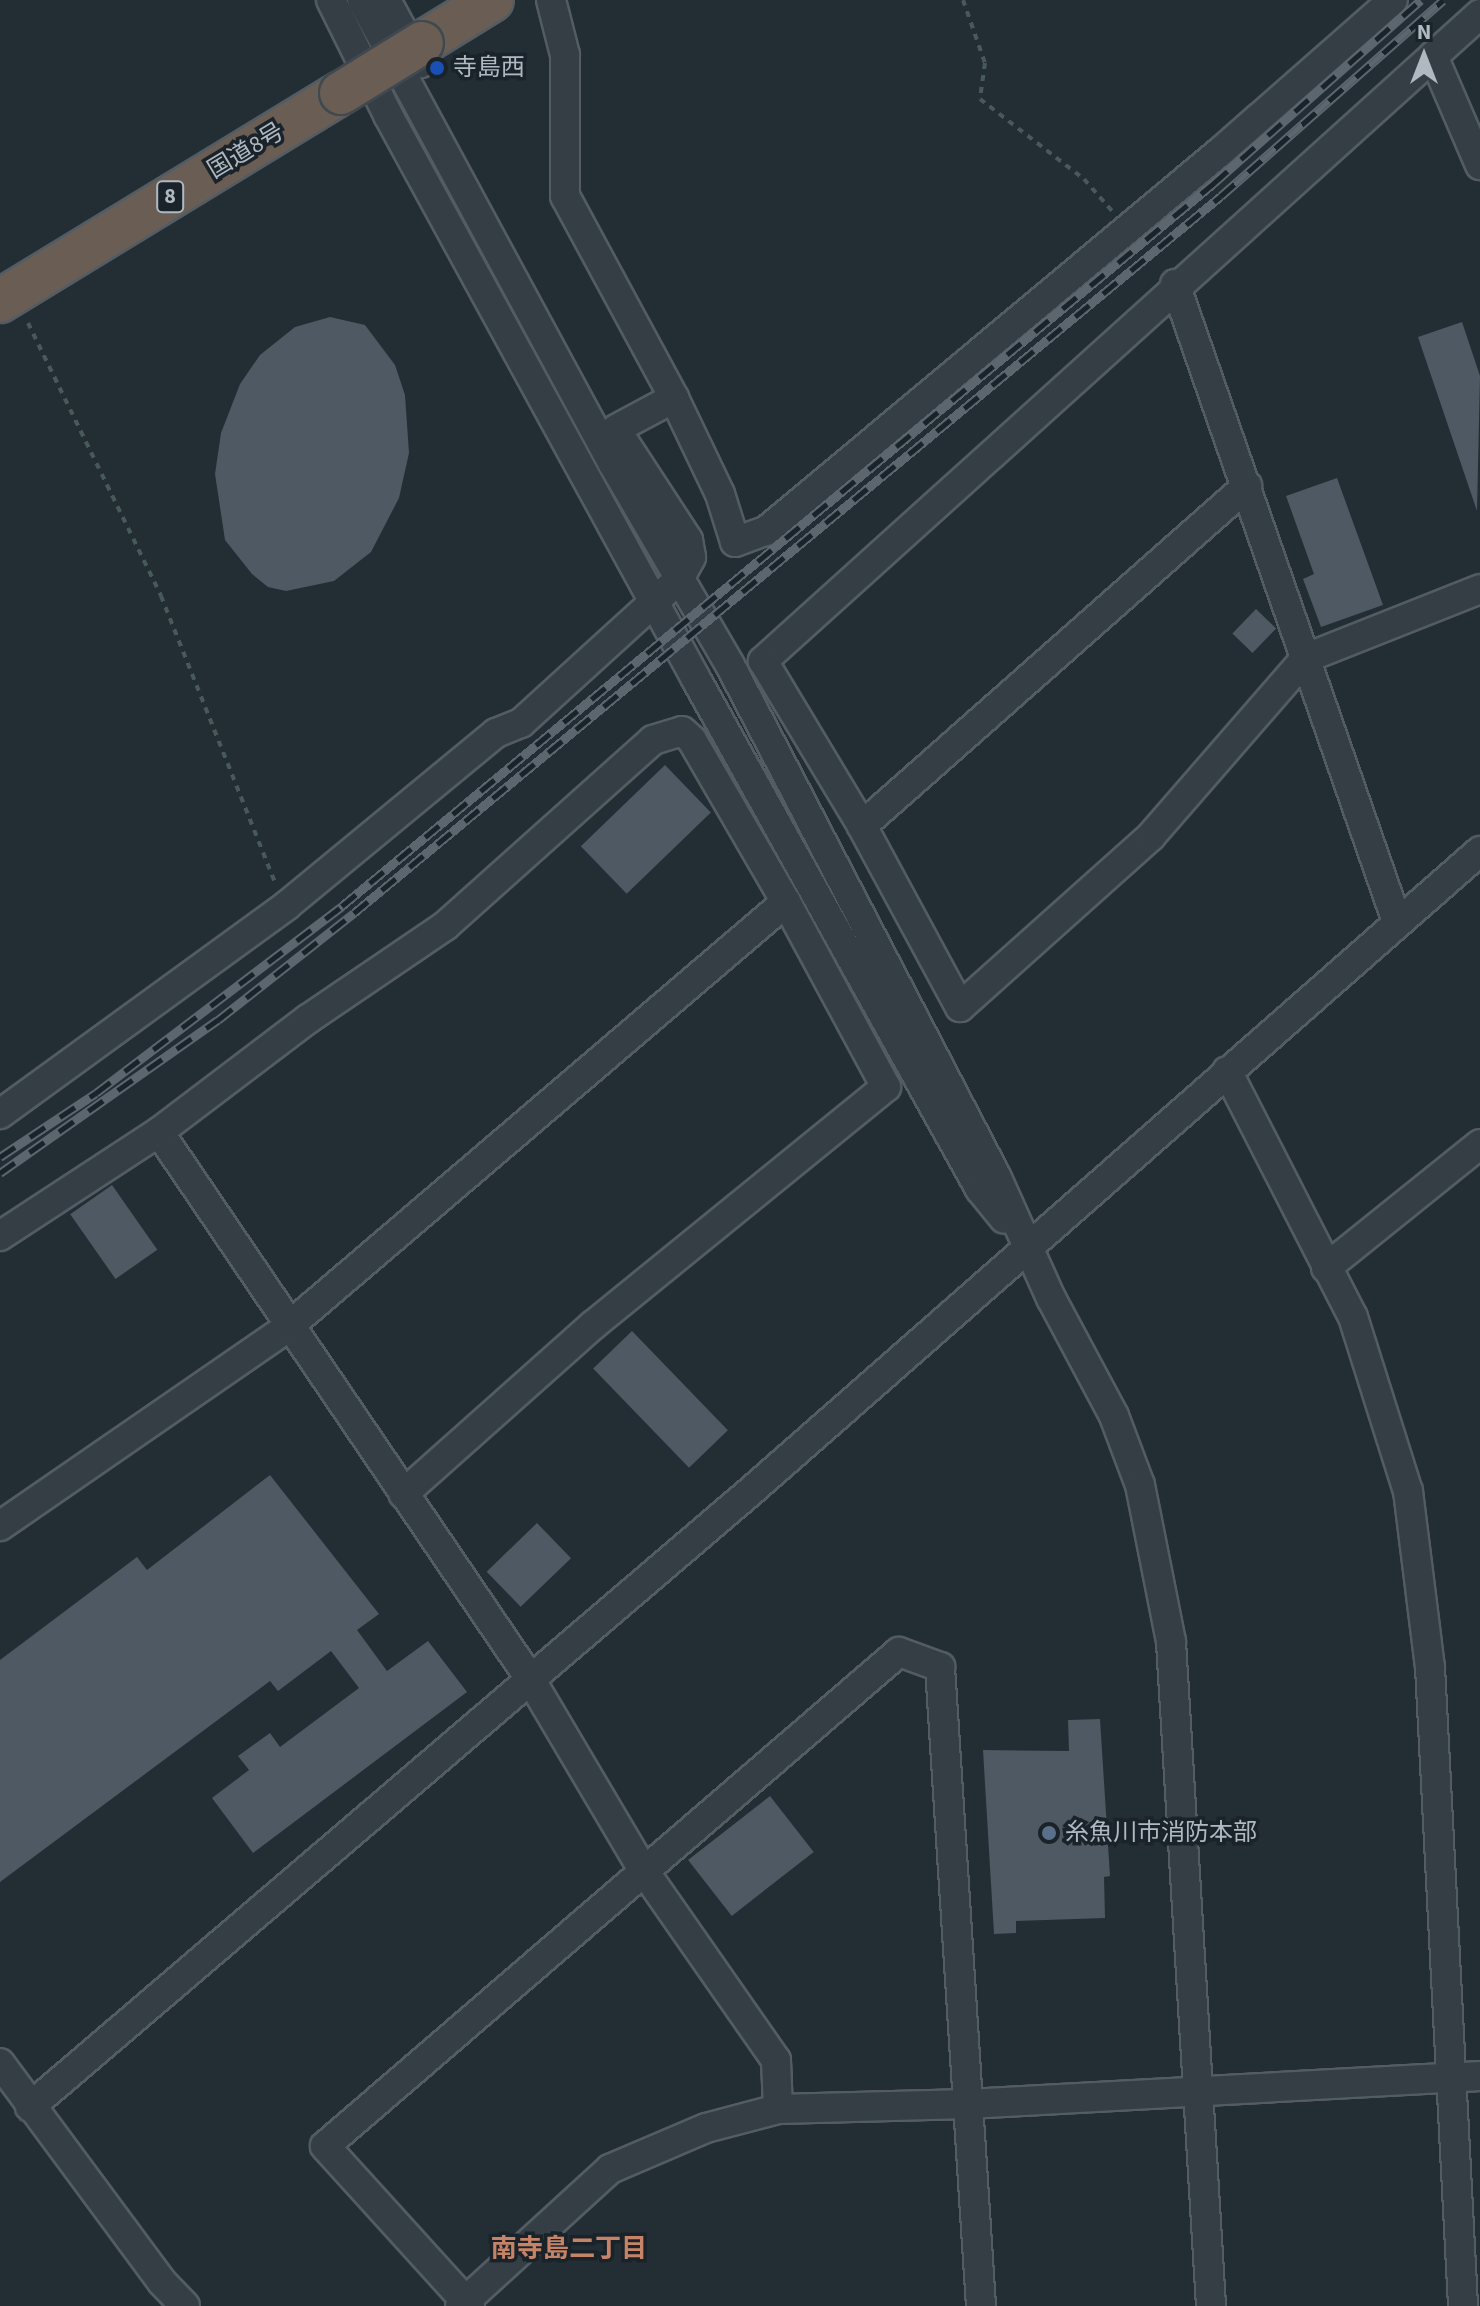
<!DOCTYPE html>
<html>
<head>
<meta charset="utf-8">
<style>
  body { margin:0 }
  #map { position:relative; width:1480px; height:2306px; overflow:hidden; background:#222d34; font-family:"Source Sans 3","Noto Sans JP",sans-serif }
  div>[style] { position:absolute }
  .building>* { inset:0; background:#4e5963; transform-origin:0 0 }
  .path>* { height:4px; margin-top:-2px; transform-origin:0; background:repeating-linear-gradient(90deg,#485959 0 6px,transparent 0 12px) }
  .roads { filter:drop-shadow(2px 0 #535c63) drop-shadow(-2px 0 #535c63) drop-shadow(0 2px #535c63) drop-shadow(0 -2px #535c63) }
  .minor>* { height:28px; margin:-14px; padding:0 14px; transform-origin:14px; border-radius:14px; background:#363e45 }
  .highway>* { height:42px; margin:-21px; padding:0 21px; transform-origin:21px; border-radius:21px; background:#6a5e54 }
  .rail>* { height:9px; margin-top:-4.5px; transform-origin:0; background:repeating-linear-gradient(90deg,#1b232a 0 18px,#5c666f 0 36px); box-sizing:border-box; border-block:2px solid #5c666f }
  .bridges { filter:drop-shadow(2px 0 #404950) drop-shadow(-2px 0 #404950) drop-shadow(0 2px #404950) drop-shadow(0 -2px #404950) }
  .highway-bridge>* { height:42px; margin:-21px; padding:0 21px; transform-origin:21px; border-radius:21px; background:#6a5e54 }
  .dots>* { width:22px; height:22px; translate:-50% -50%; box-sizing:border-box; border:4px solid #1b232a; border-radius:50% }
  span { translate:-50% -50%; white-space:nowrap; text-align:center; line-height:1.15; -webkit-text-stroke:7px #1b232a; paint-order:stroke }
  .shield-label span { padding:2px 6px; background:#1b232a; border:2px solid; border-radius:6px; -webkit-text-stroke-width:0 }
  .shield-label { font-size:22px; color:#b0b9c2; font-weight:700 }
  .poi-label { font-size:24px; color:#b0b9c2 }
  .left { translate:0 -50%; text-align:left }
  .street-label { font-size:24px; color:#b0b9c2 }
  .neighbourhood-label { font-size:26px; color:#c58368; font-weight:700 }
  .north { position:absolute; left:1384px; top:16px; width:80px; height:80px; -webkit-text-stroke:6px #1b232a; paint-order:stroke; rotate:0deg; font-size:22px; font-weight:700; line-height:32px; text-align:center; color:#b0b9c2 }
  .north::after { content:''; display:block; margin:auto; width:28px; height:36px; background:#b0b9c2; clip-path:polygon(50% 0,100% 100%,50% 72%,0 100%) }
</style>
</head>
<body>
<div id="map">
  <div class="building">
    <i style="clip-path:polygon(330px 317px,365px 325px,395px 365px,405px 395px,409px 453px,399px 498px,371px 552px,334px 581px,286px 591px,268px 587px,252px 574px,225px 540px,215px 474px,221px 433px,240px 384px,260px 355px,295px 327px)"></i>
    <i style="clip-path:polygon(1462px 322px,1480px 376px,1477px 511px,1418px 337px)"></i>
    <i style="clip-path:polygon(1337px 478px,1383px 605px,1321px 627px,1303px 579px,1314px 574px,1286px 496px)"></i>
    <i style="left:1256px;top:609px;width:28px;height:34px;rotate:44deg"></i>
    <i style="left:665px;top:765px;width:66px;height:117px;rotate:46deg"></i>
    <i style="left:112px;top:1185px;width:79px;height:51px;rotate:55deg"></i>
    <i style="left:632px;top:1331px;width:138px;height:54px;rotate:46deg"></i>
    <i style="clip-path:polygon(270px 1475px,379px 1614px,357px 1630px,387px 1671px,428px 1641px,467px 1692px,253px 1853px,212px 1798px,249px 1770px,238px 1756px,270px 1733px,280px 1747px,359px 1688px,331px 1651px,278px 1691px,270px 1681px,0 1882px,0 1660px,137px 1557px,147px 1570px)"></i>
    <i style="left:537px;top:1523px;width:49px;height:70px;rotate:46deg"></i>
    <i style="clip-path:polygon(1100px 1719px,1110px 1876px,1104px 1877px,1105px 1918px,1016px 1921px,1016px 1933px,994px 1934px,983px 1750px,1069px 1751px,1068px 1720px)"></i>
    <i style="left:770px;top:1796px;width:71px;height:104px;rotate:52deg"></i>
  </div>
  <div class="path">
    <i style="left:963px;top:0;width:67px;rotate:70.8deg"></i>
    <i style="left:985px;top:63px;width:36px;rotate:98deg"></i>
    <i style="left:980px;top:99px;width:131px;rotate:37.6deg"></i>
    <i style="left:1084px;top:179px;width:44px;rotate:48.7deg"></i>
    <i style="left:28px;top:323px;width:304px;rotate:64deg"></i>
    <i style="left:161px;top:596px;width:308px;rotate:68.3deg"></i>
  </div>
  <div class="roads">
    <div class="minor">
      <i style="left:331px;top:0;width:128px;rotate:63.6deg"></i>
      <i style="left:388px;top:115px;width:643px;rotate:61.36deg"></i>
      <i style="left:696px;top:679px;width:584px;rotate:60.89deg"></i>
      <i style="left:980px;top:1189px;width:38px;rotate:51deg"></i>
      <i style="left:362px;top:0;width:528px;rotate:61.59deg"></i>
      <i style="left:613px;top:464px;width:233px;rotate:59.8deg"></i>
      <i style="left:730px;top:665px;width:578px;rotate:62.5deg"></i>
      <i style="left:997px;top:1178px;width:132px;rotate:65.8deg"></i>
      <i style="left:1051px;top:1298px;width:134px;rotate:61.9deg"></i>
      <i style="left:1114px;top:1416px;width:74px;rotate:69.4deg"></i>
      <i style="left:1140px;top:1485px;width:160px;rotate:78.8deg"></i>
      <i style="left:1171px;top:1642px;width:665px;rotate:86.55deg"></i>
      <i style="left:386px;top:0;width:72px;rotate:61.6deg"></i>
      <i style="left:551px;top:0;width:57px;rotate:75.7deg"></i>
      <i style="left:565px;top:55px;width:141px;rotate:90deg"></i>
      <i style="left:565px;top:196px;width:230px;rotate:61.6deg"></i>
      <i style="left:674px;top:398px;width:106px;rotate:64.4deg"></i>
      <i style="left:720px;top:494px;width:50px;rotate:72.6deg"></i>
      <i style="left:735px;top:542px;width:33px;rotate:-20deg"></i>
      <i style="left:766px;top:531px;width:591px;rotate:-39.86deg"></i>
      <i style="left:1220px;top:152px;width:230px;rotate:-41.3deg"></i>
      <i style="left:1480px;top:14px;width:966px;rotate:137.94deg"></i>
      <i style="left:763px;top:661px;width:192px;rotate:59deg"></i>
      <i style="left:862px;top:826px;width:206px;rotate:61.6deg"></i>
      <i style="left:960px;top:1007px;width:256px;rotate:-41.8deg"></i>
      <i style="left:1151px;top:836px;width:236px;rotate:-49deg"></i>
      <i style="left:1306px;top:658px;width:187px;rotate:-21.6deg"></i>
      <i style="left:1433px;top:56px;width:119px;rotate:66.7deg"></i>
      <i style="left:1175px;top:284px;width:676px;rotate:70.81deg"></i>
      <i style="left:616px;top:429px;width:66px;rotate:-28.1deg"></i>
      <i style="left:862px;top:826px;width:514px;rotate:-41.45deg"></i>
      <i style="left:1227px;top:1071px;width:276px;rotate:62.9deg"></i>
      <i style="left:1353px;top:1317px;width:182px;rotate:72.5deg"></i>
      <i style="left:1408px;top:1491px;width:177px;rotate:82.9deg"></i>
      <i style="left:1430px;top:1667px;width:640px;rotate:87.04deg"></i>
      <i style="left:0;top:1114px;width:354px;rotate:-36deg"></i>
      <i style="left:286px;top:906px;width:272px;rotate:-39.5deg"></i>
      <i style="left:496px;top:733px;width:27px;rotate:-22deg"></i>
      <i style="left:521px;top:723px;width:214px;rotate:-42.3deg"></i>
      <i style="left:679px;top:579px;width:25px;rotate:-61deg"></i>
      <i style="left:691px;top:557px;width:17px;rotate:-100deg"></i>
      <i style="left:688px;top:540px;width:130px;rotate:-123.1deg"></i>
      <i style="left:159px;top:1132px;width:659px;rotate:55.83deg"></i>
      <i style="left:529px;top:1677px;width:222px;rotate:59.4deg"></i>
      <i style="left:642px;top:1868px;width:234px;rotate:55.1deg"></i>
      <i style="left:776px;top:2060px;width:49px;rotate:87.7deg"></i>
      <i style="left:0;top:1236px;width:190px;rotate:-33.2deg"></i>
      <i style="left:159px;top:1132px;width:187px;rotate:-37.2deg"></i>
      <i style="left:308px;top:1019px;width:166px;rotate:-34.2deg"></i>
      <i style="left:445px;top:926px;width:279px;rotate:-41.8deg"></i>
      <i style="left:653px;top:740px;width:30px;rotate:-17deg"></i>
      <i style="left:682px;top:731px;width:13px;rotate:42deg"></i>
      <i style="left:692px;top:740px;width:187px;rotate:59.9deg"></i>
      <i style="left:786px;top:902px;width:210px;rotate:61.6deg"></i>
      <i style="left:886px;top:1087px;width:377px;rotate:140.9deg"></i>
      <i style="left:593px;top:1325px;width:254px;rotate:138.3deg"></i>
      <i style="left:1326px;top:1268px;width:198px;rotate:-38.8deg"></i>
      <i style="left:0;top:1526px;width:350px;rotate:-34.6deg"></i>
      <i style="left:288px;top:1327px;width:655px;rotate:-40.48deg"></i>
      <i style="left:0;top:2063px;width:272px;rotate:53.5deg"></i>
      <i style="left:162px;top:2282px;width:33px;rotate:46deg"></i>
      <i style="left:30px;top:2107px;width:948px;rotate:-40.51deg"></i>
      <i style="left:751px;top:1491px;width:970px;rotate:-41.28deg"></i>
      <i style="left:460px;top:2306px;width:203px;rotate:-42.4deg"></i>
      <i style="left:610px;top:2169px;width:104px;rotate:-23.1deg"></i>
      <i style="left:706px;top:2128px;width:74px;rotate:-14.8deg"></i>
      <i style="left:778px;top:2109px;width:190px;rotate:-1.5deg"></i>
      <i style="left:968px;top:2104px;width:513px;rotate:-3.13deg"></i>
      <i style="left:470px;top:2306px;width:216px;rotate:-132.2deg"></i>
      <i style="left:325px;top:2146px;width:757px;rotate:-40.72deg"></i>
      <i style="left:899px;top:1652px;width:44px;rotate:20.1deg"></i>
      <i style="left:940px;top:1667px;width:640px;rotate:86.33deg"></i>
    </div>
    <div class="highway">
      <i style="left:422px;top:43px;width:82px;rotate:-31.6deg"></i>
      <i style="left:0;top:301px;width:399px;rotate:-31.4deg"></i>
    </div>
  </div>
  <div class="rail">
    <i style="left:0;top:1157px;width:115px;rotate:-33.7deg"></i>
    <i style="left:96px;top:1093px;width:309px;rotate:-37.2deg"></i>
    <i style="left:342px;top:906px;width:1133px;rotate:-39.66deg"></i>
    <i style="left:1214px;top:183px;width:276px;rotate:-41.5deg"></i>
    <i style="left:0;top:1173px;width:266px;rotate:-35.1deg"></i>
    <i style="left:218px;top:1020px;width:173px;rotate:-38.2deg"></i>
    <i style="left:354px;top:913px;width:1125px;rotate:-39.59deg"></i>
    <i style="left:1221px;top:196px;width:296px;rotate:-41.4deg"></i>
  </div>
  <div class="bridges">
    <div class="highway-bridge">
      <i style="left:341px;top:93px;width:95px;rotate:-31.7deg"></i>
    </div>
  </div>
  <div class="dots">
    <i style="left:437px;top:68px;background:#1a4fb4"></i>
    <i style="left:1049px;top:1833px;background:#5c6f8a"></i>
  </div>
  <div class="shield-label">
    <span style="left:170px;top:197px">8</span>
  </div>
  <div class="poi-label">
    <span class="left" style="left:453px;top:68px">寺島西</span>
    <span class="left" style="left:1065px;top:1833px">糸魚川市消防本部</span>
  </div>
  <div class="street-label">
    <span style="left:246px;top:151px;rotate:-31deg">国道8号</span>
  </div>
  <div class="neighbourhood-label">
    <span style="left:569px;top:2249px">南寺島二丁目</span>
  </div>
  <div class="north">N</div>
</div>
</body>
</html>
